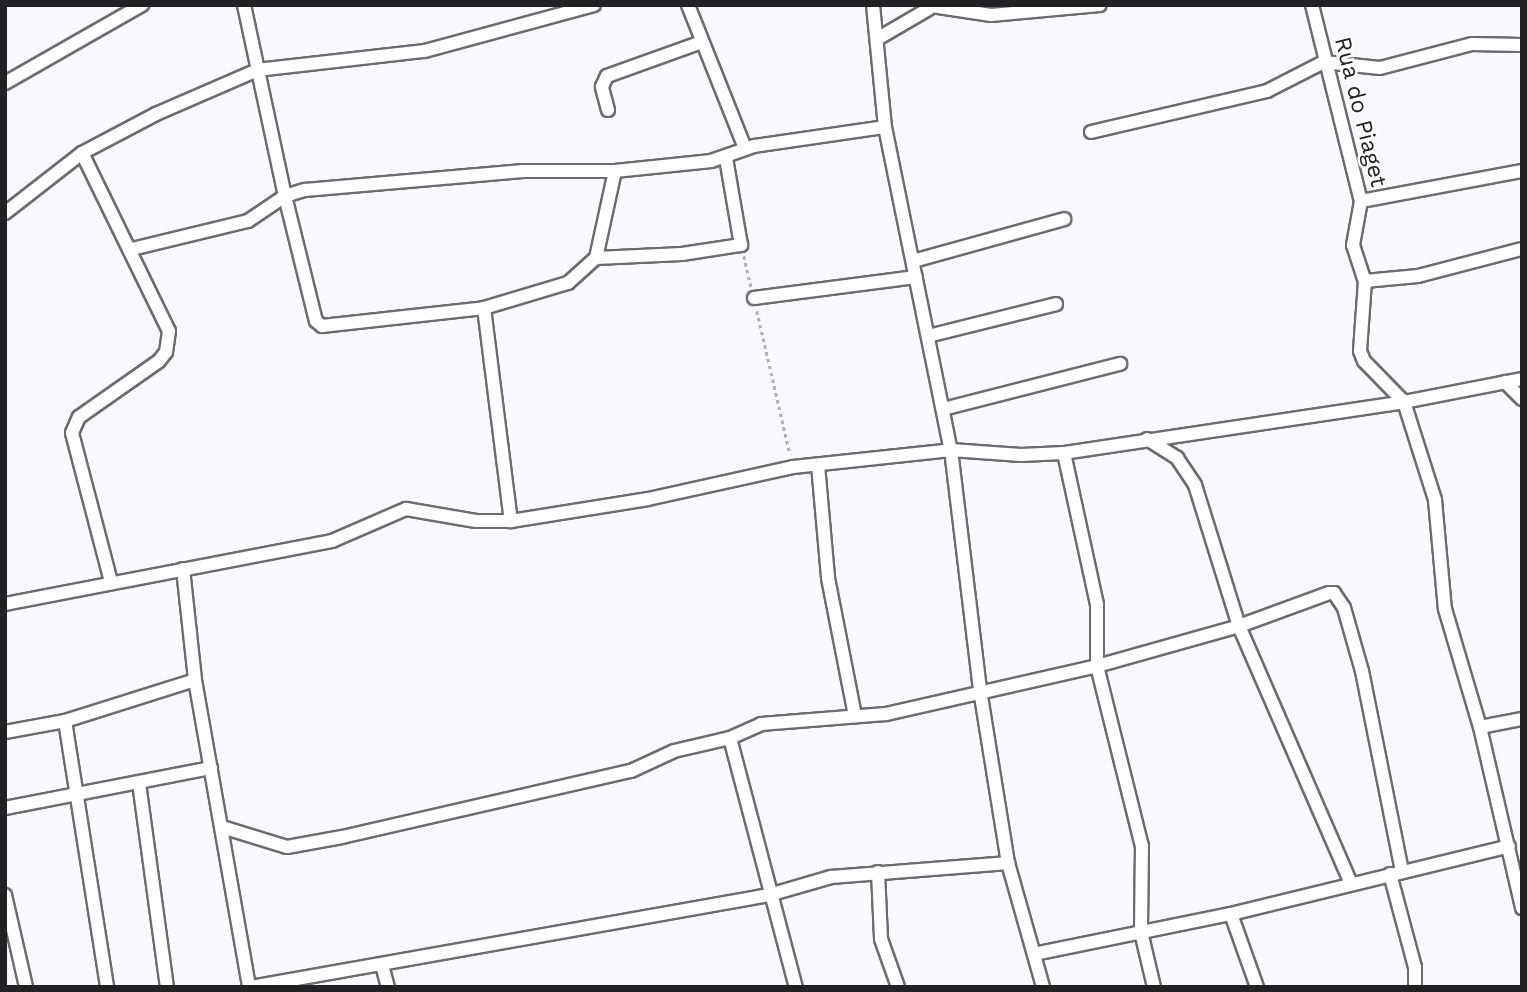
<!DOCTYPE html>
<html>
<head>
<meta charset="utf-8">
<style>
  body { margin:0 }
  #map { position:relative; width:1527px; height:992px; overflow:hidden; background:#f8f8fd; font-family:"Work Sans",sans-serif }
  div>[style] { position:absolute }
  .path>* { height:2.5px; margin-top:-1.25px; transform-origin:0; background:repeating-linear-gradient(90deg,#b0b0b4 0 3.5px,transparent 0 7px) }
  .roads { filter:drop-shadow(2px 0 #6c6c70) drop-shadow(-2px 0 #6c6c70) drop-shadow(0 2px #6c6c70) drop-shadow(0 -2px #6c6c70) }
  .minor>* { height:12px; margin:-6px; padding:0 6px; transform-origin:6px; border-radius:6px; background:#fff }
  span { translate:-50% -50%; white-space:nowrap; text-align:center; line-height:1.15; -webkit-text-stroke:5px #fff; paint-order:stroke }
  .street-label { font-size:23px; color:#222224 }
  .frame { position:absolute; inset:0; border:7px solid #222224; pointer-events:none }
</style>
</head>
<body>
<div id="map">
  <div class="path">
    <i style="left:744px;top:256px;width:32px;rotate:77deg"></i>
    <i style="left:757px;top:311px;width:147px;rotate:77deg"></i>
  </div>
  <div class="roads">
    <div class="minor">
      <i style="left:244px;top:5px;width:195px;rotate:77.9deg"></i>
      <i style="left:285px;top:196px;width:129px;rotate:76.1deg"></i>
      <i style="left:316px;top:321px;width:8px;rotate:40deg"></i>
      <i style="left:322px;top:326px;width:163px;rotate:-6.3deg"></i>
      <i style="left:484px;top:308px;width:88px;rotate:-16.6deg"></i>
      <i style="left:568px;top:283px;width:38px;rotate:-42deg"></i>
      <i style="left:596px;top:258px;width:89px;rotate:-77.7deg"></i>
      <i style="left:688px;top:5px;width:154px;rotate:68.3deg"></i>
      <i style="left:873px;top:5px;width:123px;rotate:84.4deg"></i>
      <i style="left:885px;top:127px;width:330px;rotate:78.5deg"></i>
      <i style="left:951px;top:450px;width:242px;rotate:83.1deg"></i>
      <i style="left:980px;top:690px;width:175px;rotate:80.8deg"></i>
      <i style="left:1008px;top:863px;width:129px;rotate:74.2deg"></i>
      <i style="left:925px;top:5px;width:67px;rotate:8.6deg"></i>
      <i style="left:991px;top:15px;width:109px;rotate:-5.2deg"></i>
      <i style="left:1312px;top:5px;width:202px;rotate:76deg"></i>
      <i style="left:1361px;top:201px;width:45px;rotate:100.3deg"></i>
      <i style="left:1353px;top:245px;width:38px;rotate:72deg"></i>
      <i style="left:1365px;top:281px;width:70px;rotate:94.1deg"></i>
      <i style="left:1360px;top:351px;width:11px;rotate:68deg"></i>
      <i style="left:1364px;top:361px;width:57px;rotate:45.7deg"></i>
      <i style="left:1404px;top:402px;width:103px;rotate:72.4deg"></i>
      <i style="left:1435px;top:500px;width:109px;rotate:84.8deg"></i>
      <i style="left:1445px;top:609px;width:123px;rotate:73.5deg"></i>
      <i style="left:1480px;top:727px;width:186px;rotate:76.9deg"></i>
      <i style="left:877px;top:39px;width:61px;rotate:-30.3deg"></i>
      <i style="left:5px;top:83px;width:158px;rotate:-29.7deg"></i>
      <i style="left:608px;top:110px;width:24px;rotate:-105deg"></i>
      <i style="left:602px;top:87px;width:12px;rotate:-66deg"></i>
      <i style="left:607px;top:76px;width:101px;rotate:-19.7deg"></i>
      <i style="left:1091px;top:132px;width:181px;rotate:-13.1deg"></i>
      <i style="left:1267px;top:91px;width:64px;rotate:-27deg"></i>
      <i style="left:1324px;top:62px;width:56px;rotate:6.1deg"></i>
      <i style="left:1380px;top:68px;width:95px;rotate:-14.6deg"></i>
      <i style="left:1472px;top:44px;width:50px;rotate:1.1deg"></i>
      <i style="left:82px;top:153px;width:198px;rotate:64deg"></i>
      <i style="left:169px;top:331px;width:21px;rotate:98deg"></i>
      <i style="left:166px;top:352px;width:11px;rotate:128deg"></i>
      <i style="left:159px;top:361px;width:98px;rotate:145deg"></i>
      <i style="left:79px;top:417px;width:17px;rotate:114deg"></i>
      <i style="left:72px;top:433px;width:154px;rotate:75.3deg"></i>
      <i style="left:1361px;top:201px;width:164px;rotate:-10.6deg"></i>
      <i style="left:5px;top:213px;width:98px;rotate:-37.9deg"></i>
      <i style="left:82px;top:153px;width:84px;rotate:-27.8deg"></i>
      <i style="left:156px;top:114px;width:110px;rotate:-23.5deg"></i>
      <i style="left:257px;top:70px;width:169px;rotate:-6.5deg"></i>
      <i style="left:425px;top:51px;width:175px;rotate:-15.2deg"></i>
      <i style="left:132px;top:249px;width:119px;rotate:-13.6deg"></i>
      <i style="left:248px;top:221px;width:45px;rotate:-34deg"></i>
      <i style="left:285px;top:196px;width:21px;rotate:-17deg"></i>
      <i style="left:305px;top:190px;width:219px;rotate:-5deg"></i>
      <i style="left:523px;top:171px;width:92px"></i>
      <i style="left:615px;top:171px;width:97px;rotate:-5.9deg"></i>
      <i style="left:711px;top:161px;width:46px;rotate:-19.2deg"></i>
      <i style="left:754px;top:146px;width:132px;rotate:-8.3deg"></i>
      <i style="left:596px;top:258px;width:86px;rotate:-2.7deg"></i>
      <i style="left:682px;top:254px;width:60px;rotate:-8.7deg"></i>
      <i style="left:741px;top:245px;width:88px;rotate:-99.8deg"></i>
      <i style="left:913px;top:261px;width:157px;rotate:-15.5deg"></i>
      <i style="left:1365px;top:281px;width:53px;rotate:-5.4deg"></i>
      <i style="left:1418px;top:276px;width:107px;rotate:-14.6deg"></i>
      <i style="left:754px;top:298px;width:163px;rotate:-7.4deg"></i>
      <i style="left:484px;top:308px;width:215px;rotate:82.8deg"></i>
      <i style="left:928px;top:336px;width:132px;rotate:-14deg"></i>
      <i style="left:1505px;top:382px;width:24px;rotate:45deg"></i>
      <i style="left:943px;top:409px;width:183px;rotate:-14.3deg"></i>
      <i style="left:1147px;top:439px;width:36px;rotate:32deg"></i>
      <i style="left:1177px;top:458px;width:32px;rotate:56deg"></i>
      <i style="left:1195px;top:485px;width:148px;rotate:72.7deg"></i>
      <i style="left:1239px;top:626px;width:281px;rotate:66.5deg"></i>
      <i style="left:1064px;top:453px;width:155px;rotate:77.7deg"></i>
      <i style="left:1097px;top:604px;width:62px;rotate:90deg"></i>
      <i style="left:1097px;top:666px;width:186px;rotate:76deg"></i>
      <i style="left:1142px;top:846px;width:86px;rotate:90.7deg"></i>
      <i style="left:1141px;top:932px;width:57px;rotate:76.7deg"></i>
      <i style="left:818px;top:465px;width:113px;rotate:84.9deg"></i>
      <i style="left:828px;top:578px;width:141px;rotate:78.9deg"></i>
      <i style="left:183px;top:569px;width:112px;rotate:83.8deg"></i>
      <i style="left:195px;top:680px;width:312px;rotate:80deg"></i>
      <i style="left:5px;top:604px;width:333px;rotate:-10.9deg"></i>
      <i style="left:332px;top:541px;width:81px;rotate:-23.4deg"></i>
      <i style="left:406px;top:509px;width:71px;rotate:9.7deg"></i>
      <i style="left:476px;top:521px;width:35px"></i>
      <i style="left:511px;top:521px;width:139px;rotate:-9.1deg"></i>
      <i style="left:648px;top:499px;width:148px;rotate:-12.4deg"></i>
      <i style="left:793px;top:467px;width:159px;rotate:-6.1deg"></i>
      <i style="left:951px;top:450px;width:70px;rotate:4.1deg"></i>
      <i style="left:1021px;top:455px;width:43px;rotate:-2.7deg"></i>
      <i style="left:1064px;top:453px;width:344px;rotate:-8.5deg"></i>
      <i style="left:1404px;top:402px;width:120px;rotate:-11deg"></i>
      <i style="left:65px;top:721px;width:269px;rotate:81deg"></i>
      <i style="left:1480px;top:727px;width:43px;rotate:-10.8deg"></i>
      <i style="left:5px;top:732px;width:61px;rotate:-10.4deg"></i>
      <i style="left:65px;top:721px;width:136px;rotate:-17.5deg"></i>
      <i style="left:730px;top:738px;width:258px;rotate:75.2deg"></i>
      <i style="left:139px;top:783px;width:206px;rotate:82.2deg"></i>
      <i style="left:5px;top:808px;width:210px;rotate:-11deg"></i>
      <i style="left:222px;top:827px;width:68px;rotate:17.1deg"></i>
      <i style="left:287px;top:847px;width:56px;rotate:-10.3deg"></i>
      <i style="left:342px;top:837px;width:296px;rotate:-12.9deg"></i>
      <i style="left:631px;top:771px;width:47px;rotate:-24.9deg"></i>
      <i style="left:674px;top:751px;width:57px;rotate:-13.1deg"></i>
      <i style="left:730px;top:738px;width:34px;rotate:-24deg"></i>
      <i style="left:761px;top:724px;width:125px;rotate:-4.6deg"></i>
      <i style="left:886px;top:714px;width:216px;rotate:-12.8deg"></i>
      <i style="left:1097px;top:666px;width:148px;rotate:-15.7deg"></i>
      <i style="left:1239px;top:626px;width:96px;rotate:-20.1deg"></i>
      <i style="left:1329px;top:593px;width:5px"></i>
      <i style="left:1334px;top:593px;width:18px;rotate:56deg"></i>
      <i style="left:1344px;top:608px;width:66px;rotate:74.1deg"></i>
      <i style="left:1362px;top:671px;width:205px;rotate:78.7deg"></i>
      <i style="left:878px;top:872px;width:67px;rotate:87.4deg"></i>
      <i style="left:881px;top:939px;width:51px;rotate:70.5deg"></i>
      <i style="left:1390px;top:874px;width:96px;rotate:75deg"></i>
      <i style="left:1415px;top:967px;width:20px;rotate:90deg"></i>
      <i style="left:5px;top:895px;width:94px;rotate:77.1deg"></i>
      <i style="left:1231px;top:914px;width:77px;rotate:70.4deg"></i>
      <i style="left:1034px;top:954px;width:201px;rotate:-11.5deg"></i>
      <i style="left:1231px;top:914px;width:286px;rotate:-13.7deg"></i>
      <i style="left:382px;top:965px;width:23px;rotate:75deg"></i>
      <i style="left:251px;top:987px;width:526px;rotate:-10.07deg"></i>
      <i style="left:769px;top:895px;width:65px;rotate:-16.2deg"></i>
      <i style="left:831px;top:877px;width:178px;rotate:-4.5deg"></i>
    </div>
  </div>
  <div class="street-label">
    <span style="left:1360px;top:112px;rotate:76deg">Rua do Piaget</span>
  </div>
  <div class="frame"></div>
</div>
</body>
</html>
